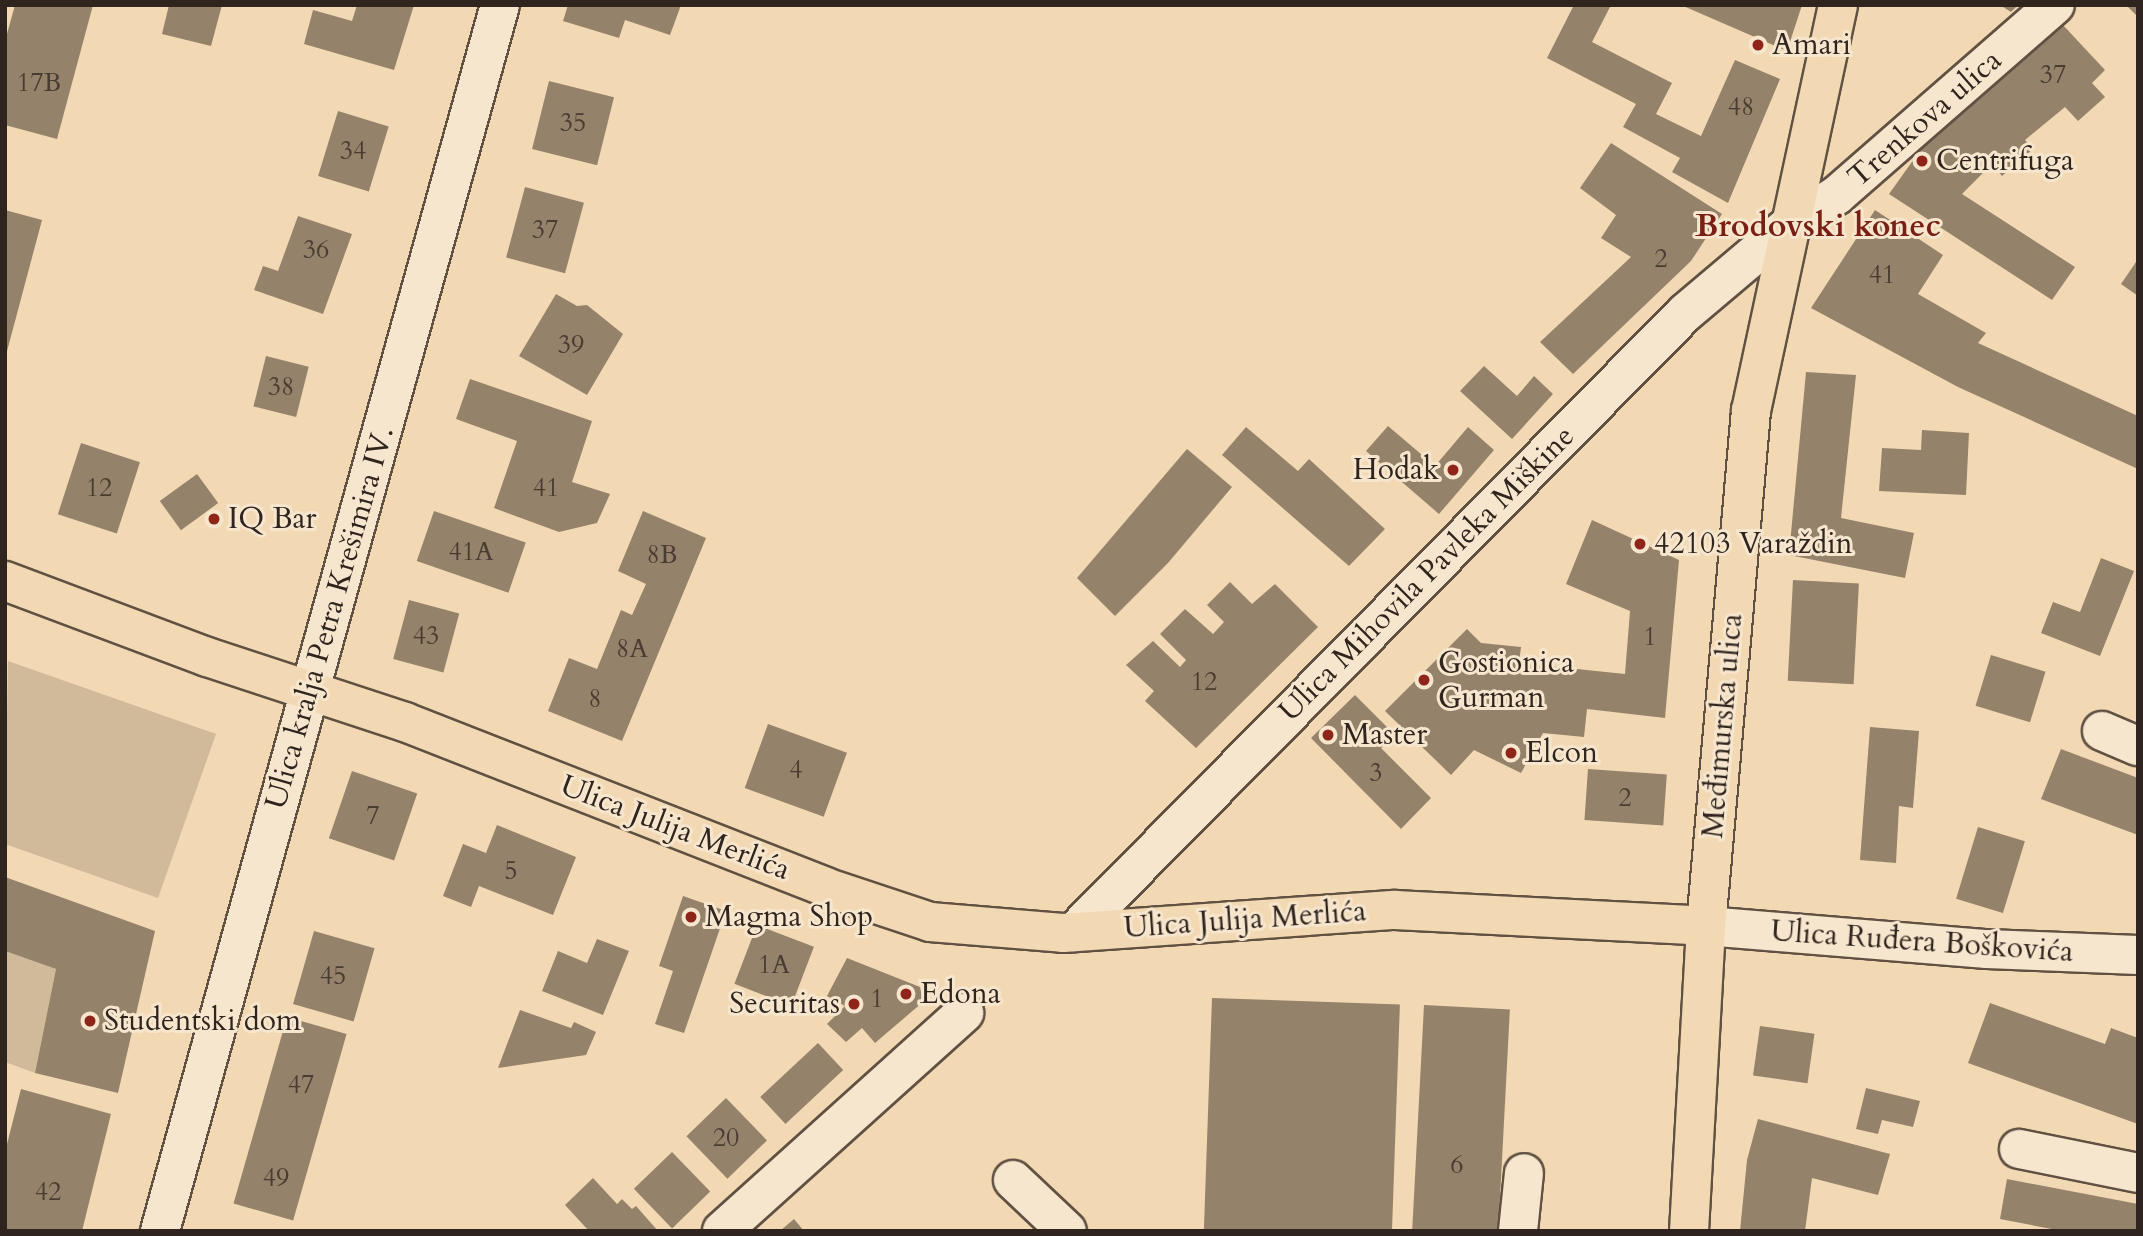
<!DOCTYPE html>
<html>
<head>
<meta charset="utf-8">
<style>
  body { margin:0 }
  #map { position:relative; width:2143px; height:1236px; overflow:hidden; background:#f2d9b3; font-family:Cardo,serif }
  div>[style] { position:absolute }
  .green>* { inset:0; background:#d1ba9a }
  .building>* { inset:0; background:#95826b; transform-origin:0 0 }
  .roads { filter:drop-shadow(2px 0 #605143) drop-shadow(-2px 0 #605143) drop-shadow(0 2px #605143) drop-shadow(0 -2px #605143) }
  .minor>* { height:38px; margin:-19px; padding:0 19px; transform-origin:19px; border-radius:19px; background:#f7e6ce }
  .major>* { height:38px; margin:-19px; padding:0 19px; transform-origin:19px; border-radius:19px; background:#f2d9b3 }
  .dots>* { width:19px; height:19px; translate:-50% -50%; box-sizing:border-box; border:4px solid #f7e6ce; border-radius:50% }
  span { translate:-50% -50%; white-space:nowrap; text-align:center; line-height:1.15; -webkit-text-stroke:6px #f7e6ce; paint-order:stroke }
  .number-label { font-size:26px; color:#493c31 }
  .number-label span { -webkit-text-stroke-width:0 }
  .poi-label { font-size:30px; color:#30241e }
  .left { translate:0 -50%; text-align:left }
  .right { translate:-100% -50%; text-align:right }
  .street-label { font-size:30px; color:#30241e }
  .neighbourhood-label { font-size:32px; color:#7a1f14; font-weight:700 }
  .frame { position:absolute; inset:0; border:7px solid #30241e; pointer-events:none }
</style>
</head>
<body>
<div id="map">
  <div class="green">
    <i style="clip-path:polygon(8px 661px,216px 734px,158px 898px,5px 844px)"></i>
    <i style="clip-path:polygon(5px 951px,56px 969px,35px 1073px,5px 1062px)"></i>
  </div>
  <div class="building">
    <i style="clip-path:polygon(15px 5px,93px 5px,57px 139px,5px 125px,5px 41px)"></i>
    <i style="clip-path:polygon(169px 5px,222px 5px,211px 46px,162px 34px)"></i>
    <i style="clip-path:polygon(357px 5px,414px 5px,394px 70px,304px 44px,313px 10px,352px 21px)"></i>
    <i style="clip-path:polygon(568px 5px,681px 5px,670px 35px,625px 20px,619px 38px,563px 21px)"></i>
    <i style="clip-path:polygon(1574px 5px,1611px 5px,1592px 42px,1672px 83px,1656px 114px,1701px 136px,1735px 60px,1780px 79px,1728px 203px,1672px 172px,1680px 158px,1623px 127px,1636px 104px,1547px 58px)"></i>
    <i style="clip-path:polygon(1681px 5px,1802px 5px,1787px 51px)"></i>
    <i style="clip-path:polygon(2000px 5px,2018px 5px,2011px 12px)"></i>
    <i style="clip-path:polygon(2126px 5px,2138px 5px,2138px 17px)"></i>
    <i style="clip-path:polygon(2062px 24px,2105px 70px,2092px 83px,2105px 97px,2078px 121px,2065px 107px,2025px 140px,2033px 149px,2002px 176px,1992px 164px,1962px 194px,2075px 267px,2052px 300px,1889px 194px,1924px 145px)"></i>
    <i style="left:549px;top:81px;width:67px;height:70px;rotate:14deg"></i>
    <i style="left:338px;top:111px;width:53px;height:68px;rotate:17deg"></i>
    <i style="clip-path:polygon(1611px 143px,1722px 214px,1691px 261px,1573px 374px,1540px 342px,1631px 257px,1601px 238px,1616px 215px,1580px 188px)"></i>
    <i style="left:525px;top:187px;width:61px;height:73px;rotate:15deg"></i>
    <i style="clip-path:polygon(5px 210px,42px 220px,6px 355px,5px 355px)"></i>
    <i style="clip-path:polygon(1875px 210px,1943px 255px,1918px 294px,1986px 333px,1978px 343px,2138px 416px,2138px 469px,1958px 387px,1811px 308px)"></i>
    <i style="clip-path:polygon(298px 216px,352px 234px,323px 314px,254px 290px,263px 266px,278px 271px)"></i>
    <i style="clip-path:polygon(2138px 259px,2138px 296px,2121px 284px)"></i>
    <i style="clip-path:polygon(556px 294px,577px 306px,587px 305px,623px 334px,587px 395px,519px 356px)"></i>
    <i style="left:266px;top:356px;width:44px;height:52px;rotate:14deg"></i>
    <i style="clip-path:polygon(1484px 366px,1517px 396px,1534px 376px,1553px 394px,1512px 439px,1460px 391px)"></i>
    <i style="clip-path:polygon(1806px 372px,1856px 375px,1841px 518px,1914px 533px,1905px 578px,1789px 555px)"></i>
    <i style="clip-path:polygon(470px 379px,592px 421px,572px 482px,610px 494px,597px 523px,559px 532px,494px 508px,517px 441px,456px 419px)"></i>
    <i style="clip-path:polygon(1388px 426px,1435px 466px,1468px 427px,1494px 450px,1439px 514px,1366px 451px)"></i>
    <i style="clip-path:polygon(1246px 427px,1298px 471px,1309px 459px,1385px 529px,1349px 566px,1222px 455px)"></i>
    <i style="clip-path:polygon(1922px 430px,1969px 433px,1966px 495px,1879px 491px,1882px 448px,1921px 450px)"></i>
    <i style="left:81px;top:443px;width:62px;height:75px;rotate:18deg"></i>
    <i style="clip-path:polygon(1187px 449px,1232px 487px,1168px 563px,1115px 616px,1077px 578px)"></i>
    <i style="left:197px;top:474px;width:36px;height:46px;rotate:54deg"></i>
    <i style="left:434px;top:511px;width:97px;height:53px;rotate:19deg"></i>
    <i style="clip-path:polygon(643px 511px,706px 538px,622px 741px,548px 711px,569px 658px,597px 669px,621px 610px,632px 615px,646px 584px,618px 571px)"></i>
    <i style="clip-path:polygon(1592px 520px,1679px 560px,1665px 718px,1587px 709px,1584px 737px,1543px 733px,1521px 773px,1474px 750px,1451px 775px,1385px 711px,1467px 629px,1481px 643px,1521px 647px,1519px 663px,1625px 674px,1630px 611px,1566px 584px)"></i>
    <i style="clip-path:polygon(2101px 558px,2134px 571px,2100px 656px,2041px 633px,2053px 602px,2080px 612px)"></i>
    <i style="left:1793px;top:580px;width:66px;height:101px;rotate:3deg"></i>
    <i style="clip-path:polygon(1230px 582px,1252px 604px,1275px 584px,1318px 627px,1196px 748px,1145px 701px,1154px 691px,1126px 665px,1153px 641px,1180px 667px,1186px 660px,1160px 634px,1185px 609px,1213px 634px,1224px 622px,1207px 605px)"></i>
    <i style="left:409px;top:600px;width:52px;height:61px;rotate:15deg"></i>
    <i style="left:1991px;top:655px;width:57px;height:53px;rotate:17deg"></i>
    <i style="clip-path:polygon(1355px 695px,1395px 735px,1381px 748px,1431px 798px,1401px 829px,1311px 738px)"></i>
    <i style="left:768px;top:724px;width:84px;height:68px;rotate:20deg"></i>
    <i style="clip-path:polygon(1870px 727px,1919px 731px,1913px 808px,1899px 806px,1896px 863px,1860px 860px)"></i>
    <i style="clip-path:polygon(2061px 749px,2138px 778px,2138px 835px,2041px 799px)"></i>
    <i style="left:1588px;top:769px;width:79px;height:51px;rotate:4deg"></i>
    <i style="left:352px;top:771px;width:69px;height:71px;rotate:19deg"></i>
    <i style="clip-path:polygon(497px 825px,576px 857px,553px 915px,479px 886px,471px 907px,443px 896px,463px 844px,486px 853px)"></i>
    <i style="left:1978px;top:827px;width:49px;height:75px;rotate:17deg"></i>
    <i style="clip-path:polygon(5px 877px,155px 931px,118px 1093px,35px 1073px,56px 969px,5px 951px)"></i>
    <i style="clip-path:polygon(683px 896px,726px 911px,684px 1033px,655px 1024px,673px 971px,659px 966px)"></i>
    <i style="left:757px;top:925px;width:61px;height:63px;rotate:21deg"></i>
    <i style="left:314px;top:931px;width:63px;height:76px;rotate:16deg"></i>
    <i style="clip-path:polygon(597px 939px,629px 951px,603px 1015px,542px 991px,558px 951px,587px 963px)"></i>
    <i style="clip-path:polygon(847px 958px,920px 987px,923px 1002px,875px 1043px,862px 1028px,846px 1042px,827px 1024px,845px 1006px,827px 996px)"></i>
    <i style="left:1212px;top:998px;width:188px;height:233px;rotate:2deg"></i>
    <i style="clip-path:polygon(1990px 1003px,2105px 1044px,2111px 1028px,2138px 1038px,2138px 1124px,1968px 1063px)"></i>
    <i style="left:1424px;top:1005px;width:86px;height:227px;rotate:3deg"></i>
    <i style="clip-path:polygon(520px 1010px,571px 1028px,574px 1022px,596px 1032px,586px 1055px,498px 1068px)"></i>
    <i style="left:287px;top:1017px;width:62px;height:194px;rotate:16deg"></i>
    <i style="left:1760px;top:1026px;width:55px;height:50px;rotate:8deg"></i>
    <i style="left:818px;top:1043px;width:37px;height:79px;rotate:47deg"></i>
    <i style="clip-path:polygon(1866px 1088px,1920px 1101px,1913px 1127px,1882px 1120px,1878px 1134px,1856px 1129px)"></i>
    <i style="clip-path:polygon(21px 1089px,111px 1114px,82px 1231px,5px 1231px,5px 1152px)"></i>
    <i style="left:726px;top:1098px;width:59px;height:55px;rotate:46deg"></i>
    <i style="clip-path:polygon(1758px 1119px,1890px 1154px,1878px 1195px,1812px 1178px,1805px 1231px,1740px 1231px,1747px 1160px)"></i>
    <i style="left:672px;top:1152px;width:55px;height:53px;rotate:46deg"></i>
    <i style="clip-path:polygon(593px 1178px,617px 1204px,622px 1199px,632px 1209px,636px 1206px,658px 1231px,589px 1231px,565px 1205px)"></i>
    <i style="clip-path:polygon(2007px 1179px,2138px 1204px,2138px 1231px,2062px 1231px,2000px 1219px)"></i>
    <i style="clip-path:polygon(794px 1219px,804px 1231px,780px 1231px)"></i>
  </div>
  <div class="roads">
    <div class="minor">
      <i style="left:2102px;top:731px;width:39px;rotate:23deg"></i>
      <i style="left:1706px;top:926px;width:282px;rotate:4.7deg"></i>
      <i style="left:1987px;top:949px;width:151px;rotate:2.3deg"></i>
      <i style="left:1074px;top:932px;width:870px;rotate:-45.37deg"></i>
      <i style="left:1685px;top:313px;width:136px;rotate:-40.2deg"></i>
      <i style="left:1789px;top:225px;width:57px;rotate:-32deg"></i>
      <i style="left:1837px;top:195px;width:289px;rotate:-41.1deg"></i>
      <i style="left:2019px;top:1149px;width:121px;rotate:11.4deg"></i>
      <i style="left:1013px;top:1180px;width:74px;rotate:43.4deg"></i>
      <i style="left:160px;top:1231px;width:1272px;rotate:-74.5deg"></i>
      <i style="left:722px;top:1231px;width:326px;rotate:-42deg"></i>
      <i style="left:1518px;top:1231px;width:58px;rotate:-84.1deg"></i>
    </div>
    <div class="major">
      <i style="left:5px;top:581px;width:216px;rotate:20.6deg"></i>
      <i style="left:207px;top:657px;width:208px;rotate:18.2deg"></i>
      <i style="left:405px;top:722px;width:451px;rotate:21.4deg"></i>
      <i style="left:825px;top:887px;width:111px;rotate:18.4deg"></i>
      <i style="left:930px;top:922px;width:133px;rotate:4.7deg"></i>
      <i style="left:1063px;top:933px;width:333px;rotate:-4deg"></i>
      <i style="left:1395px;top:910px;width:311px;rotate:2.9deg"></i>
      <i style="left:1689px;top:1231px;width:305px;rotate:-86.8deg"></i>
      <i style="left:1706px;top:926px;width:517px;rotate:-85.01deg"></i>
      <i style="left:1751px;top:411px;width:415px;rotate:-77.9deg"></i>
    </div>
  </div>
  <div class="dots">
    <i style="left:1758px;top:45px;background:#8f2418"></i>
    <i style="left:1922px;top:161px;background:#8f2418"></i>
    <i style="left:1453px;top:470px;background:#8f2418"></i>
    <i style="left:214px;top:519px;background:#8f2418"></i>
    <i style="left:1640px;top:544px;background:#8f2418"></i>
    <i style="left:1424px;top:680px;background:#8f2418"></i>
    <i style="left:1328px;top:735px;background:#8f2418"></i>
    <i style="left:1511px;top:753px;background:#8f2418"></i>
    <i style="left:691px;top:917px;background:#8f2418"></i>
    <i style="left:906px;top:994px;background:#8f2418"></i>
    <i style="left:854px;top:1004px;background:#8f2418"></i>
    <i style="left:90px;top:1021px;background:#8f2418"></i>
  </div>
  <div class="number-label">
    <span style="left:2053px;top:75px">37</span>
    <span style="left:39px;top:83px">17B</span>
    <span style="left:1741px;top:107px">48</span>
    <span style="left:573px;top:123px">35</span>
    <span style="left:353px;top:151px">34</span>
    <span style="left:545px;top:230px">37</span>
    <span style="left:316px;top:250px">36</span>
    <span style="left:1661px;top:259px">2</span>
    <span style="left:1882px;top:275px">41</span>
    <span style="left:571px;top:345px">39</span>
    <span style="left:281px;top:387px">38</span>
    <span style="left:99px;top:488px">12</span>
    <span style="left:546px;top:488px">41</span>
    <span style="left:471px;top:552px">41A</span>
    <span style="left:662px;top:555px">8B</span>
    <span style="left:426px;top:636px">43</span>
    <span style="left:1650px;top:637px">1</span>
    <span style="left:632px;top:649px">8A</span>
    <span style="left:1204px;top:682px">12</span>
    <span style="left:595px;top:699px">8</span>
    <span style="left:796px;top:770px">4</span>
    <span style="left:1376px;top:773px">3</span>
    <span style="left:1625px;top:798px">2</span>
    <span style="left:373px;top:816px">7</span>
    <span style="left:511px;top:871px">5</span>
    <span style="left:774px;top:965px">1A</span>
    <span style="left:333px;top:976px">45</span>
    <span style="left:877px;top:999px">1</span>
    <span style="left:301px;top:1085px">47</span>
    <span style="left:726px;top:1138px">20</span>
    <span style="left:1457px;top:1165px">6</span>
    <span style="left:276px;top:1178px">49</span>
    <span style="left:48px;top:1192px">42</span>
  </div>
  <div class="poi-label">
    <span class="left" style="left:1772px;top:45px">Amari</span>
    <span class="left" style="left:1936px;top:161px">Centrifuga</span>
    <span class="right" style="left:1439px;top:470px">Hodak</span>
    <span class="left" style="left:228px;top:519px">IQ Bar</span>
    <span class="left" style="left:1654px;top:544px">42103 Varaždin</span>
    <span class="left" style="left:1438px;top:680px">Gostionica<br>Gurman</span>
    <span class="left" style="left:1342px;top:735px">Master</span>
    <span class="left" style="left:1525px;top:753px">Elcon</span>
    <span class="left" style="left:705px;top:917px">Magma Shop</span>
    <span class="left" style="left:920px;top:994px">Edona</span>
    <span class="right" style="left:840px;top:1004px">Securitas</span>
    <span class="left" style="left:104px;top:1021px">Studentski dom</span>
  </div>
  <div class="street-label">
    <span style="left:1925px;top:119px;rotate:-41deg">Trenkova ulica</span>
    <span style="left:1427px;top:574px;rotate:-45deg">Ulica Mihovila Pavleka Miškine</span>
    <span style="left:330px;top:618px;rotate:-74deg">Ulica kralja Petra Krešimira IV.</span>
    <span style="left:1723px;top:726px;rotate:-85deg">Međimurska ulica</span>
    <span style="left:675px;top:828px;rotate:21deg">Ulica Julija Merlića</span>
    <span style="left:1245px;top:920px;rotate:-4deg">Ulica Julija Merlića</span>
    <span style="left:1922px;top:942px;rotate:4deg">Ulica Ruđera Boškovića</span>
  </div>
  <div class="neighbourhood-label">
    <span style="left:1818px;top:226px">Brodovski konec</span>
  </div>
  <div class="frame"></div>
</div>
</body>
</html>
